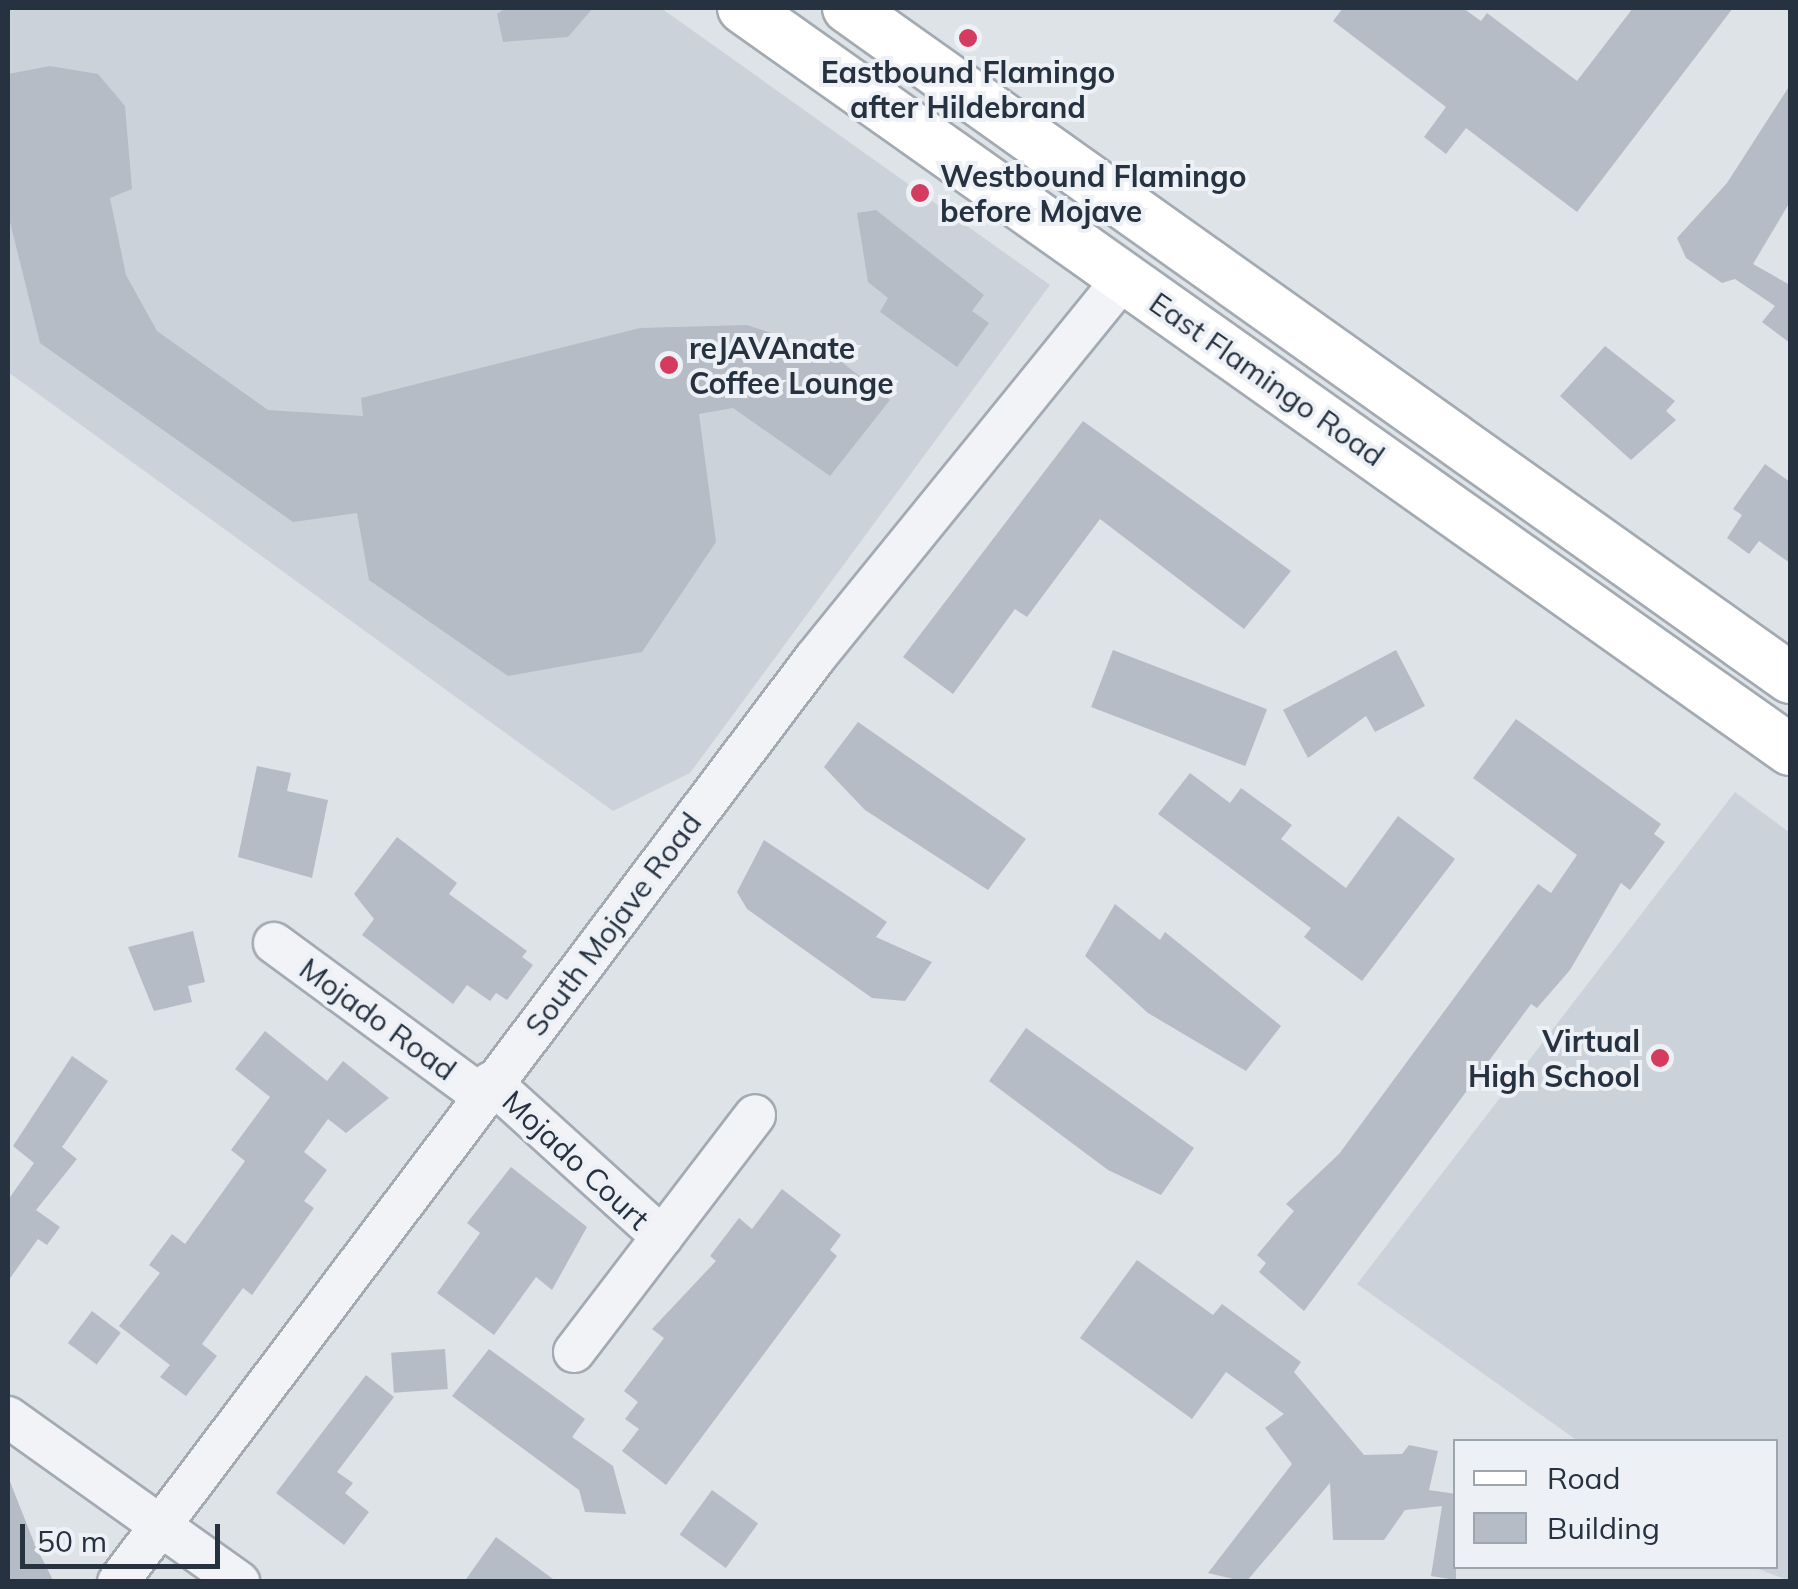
<!DOCTYPE html>
<html>
<head>
<meta charset="utf-8">
<style>
  body { margin:0 }
  #map { position:relative; width:1798px; height:1589px; overflow:hidden; background:#dee3e8; font-family:Mulish,sans-serif }
  div>[style] { position:absolute }
  .built>* { inset:0; background:#ccd2da }
  .building>* { inset:0; background:#b5bcc5; transform-origin:0 0 }
  .roads { filter:drop-shadow(2px 0 #a3aab2) drop-shadow(-2px 0 #a3aab2) drop-shadow(0 2px #a3aab2) drop-shadow(0 -2px #a3aab2) }
  .minor>* { height:40px; margin:-20px; padding:0 20px; transform-origin:20px; border-radius:20px; background:#f1f3f6 }
  .major>* { height:50px; margin:-25px; padding:0 25px; transform-origin:25px; border-radius:25px; background:#fff }
  .dots>* { width:28px; height:28px; translate:-50% -50%; box-sizing:border-box; border:5px solid #edf1f6; border-radius:50% }
  span { translate:-50% -50%; white-space:nowrap; text-align:center; line-height:1.15; -webkit-text-stroke:8px #edf1f6; paint-order:stroke }
  .poi-label { font-size:30px; color:#263240; font-weight:700 }
  .left { translate:0 -50%; text-align:left }
  .right { translate:-100% -50%; text-align:right }
  .street-label { font-size:30px; color:#263240 }
  .frame { position:absolute; inset:0; border:10px solid #263240; pointer-events:none }
  .legend { position:absolute; left:1453px; top:1439px; width:325px; height:130px; box-sizing:border-box; background:#edf1f6; border:2px solid #9da5ad; margin:0; padding:12px 18px; list-style:none; font-size:30px; color:#263240 }
  .legend li { display:flex; align-items:center; gap:20px; height:50px }
  .legend b { width:50px; border:2px solid #9da5ad }
  .scale { position:absolute; left:20px; top:1524px; width:200px; height:45px; box-sizing:border-box; border:5px solid #263240; border-top:0; padding-left:12px; font-size:30px; line-height:35px; white-space:nowrap; color:#263240; -webkit-text-stroke:8px #edf1f6; paint-order:stroke }
</style>
</head>
<body>
<div id="map">
  <div class="built">
    <i style="clip-path:polygon(8px 8px,661px 8px,1050px 285px,690px 773px,613px 811px,8px 372px)"></i>
    <i style="clip-path:polygon(1735px 792px,1790px 833px,1790px 1581px,1753px 1567px,1776px 1566px,1776px 1442px,1578px 1441px,1357px 1284px)"></i>
  </div>
  <div class="building">
    <i style="clip-path:polygon(506px 8px,593px 8px,568px 37px,503px 42px,497px 14px)"></i>
    <i style="clip-path:polygon(1343px 8px,1463px 8px,1481px 21px,1487px 13px,1577px 81px,1633px 8px,1733px 8px,1577px 212px,1466px 128px,1446px 154px,1424px 137px,1446px 107px,1333px 21px)"></i>
    <i style="clip-path:polygon(50px 66px,98px 74px,125px 106px,132px 189px,110px 198px,126px 275px,157px 331px,268px 410px,363px 416px,361px 398px,640px 328px,747px 325px,829px 352px,890px 400px,830px 476px,733px 408px,699px 414px,716px 542px,642px 652px,508px 676px,369px 580px,357px 513px,293px 522px,40px 343px,8px 214px,8px 74px)"></i>
    <i style="clip-path:polygon(1790px 85px,1790px 202px,1753px 264px,1790px 285px,1790px 343px,1762px 322px,1775px 306px,1735px 279px,1722px 283px,1686px 258px,1677px 238px,1727px 183px)"></i>
    <i style="clip-path:polygon(876px 210px,984px 295px,972px 311px,989px 323px,957px 367px,880px 312px,888px 298px,868px 282px,857px 213px)"></i>
    <i style="clip-path:polygon(1605px 346px,1675px 401px,1666px 411px,1676px 420px,1631px 460px,1560px 396px)"></i>
    <i style="clip-path:polygon(1083px 421px,1291px 571px,1244px 629px,1100px 519px,1027px 617px,1015px 609px,953px 694px,903px 657px)"></i>
    <i style="clip-path:polygon(1765px 464px,1790px 482px,1790px 563px,1759px 541px,1749px 554px,1727px 538px,1742px 515px,1733px 509px)"></i>
    <i style="left:1113px;top:650px;width:165px;height:61px;rotate:21deg"></i>
    <i style="clip-path:polygon(1396px 650px,1425px 706px,1375px 732px,1366px 716px,1308px 758px,1283px 710px)"></i>
    <i style="clip-path:polygon(1516px 719px,1661px 824px,1654px 834px,1665px 842px,1630px 890px,1621px 883px,1570px 970px,1537px 1008px,1531px 1004px,1304px 1311px,1259px 1272px,1266px 1263px,1257px 1255px,1294px 1211px,1286px 1204px,1339px 1154px,1538px 884px,1551px 893px,1577px 855px,1473px 778px)"></i>
    <i style="clip-path:polygon(858px 722px,1026px 839px,988px 890px,865px 810px,824px 767px)"></i>
    <i style="clip-path:polygon(257px 766px,291px 773px,287px 791px,328px 800px,312px 878px,238px 857px)"></i>
    <i style="clip-path:polygon(1190px 773px,1230px 803px,1241px 788px,1292px 825px,1281px 839px,1346px 888px,1398px 816px,1455px 859px,1362px 981px,1304px 937px,1311px 928px,1158px 814px)"></i>
    <i style="clip-path:polygon(397px 837px,457px 883px,449px 894px,527px 951px,522px 957px,533px 965px,507px 1000px,496px 993px,490px 1001px,467px 985px,453px 1004px,362px 935px,374px 919px,354px 894px)"></i>
    <i style="clip-path:polygon(764px 840px,887px 922px,876px 937px,932px 962px,905px 1001px,872px 998px,747px 909px,737px 892px)"></i>
    <i style="clip-path:polygon(1115px 904px,1160px 940px,1165px 932px,1281px 1026px,1246px 1071px,1148px 1013px,1085px 956px)"></i>
    <i style="clip-path:polygon(193px 931px,205px 982px,188px 986px,192px 1002px,154px 1011px,128px 947px)"></i>
    <i style="clip-path:polygon(1026px 1028px,1194px 1148px,1161px 1195px,1108px 1170px,989px 1081px)"></i>
    <i style="clip-path:polygon(265px 1031px,327px 1081px,343px 1061px,389px 1098px,346px 1133px,328px 1119px,304px 1152px,327px 1170px,304px 1201px,314px 1208px,252px 1295px,243px 1288px,202px 1344px,217px 1356px,186px 1396px,160px 1377px,170px 1365px,119px 1326px,160px 1273px,149px 1265px,172px 1234px,185px 1244px,245px 1161px,231px 1150px,270px 1097px,235px 1069px)"></i>
    <i style="clip-path:polygon(72px 1056px,108px 1081px,62px 1147px,77px 1159px,36px 1210px,60px 1227px,47px 1245px,38px 1239px,8px 1281px,8px 1200px,34px 1163px,13px 1146px)"></i>
    <i style="clip-path:polygon(511px 1167px,587px 1227px,552px 1290px,536px 1277px,494px 1335px,437px 1293px,480px 1233px,467px 1223px)"></i>
    <i style="clip-path:polygon(782px 1189px,841px 1235px,830px 1250px,837px 1256px,666px 1485px,622px 1451px,639px 1429px,625px 1419px,638px 1402px,624px 1391px,664px 1338px,652px 1329px,716px 1261px,710px 1256px,739px 1218px,752px 1229px)"></i>
    <i style="clip-path:polygon(1137px 1260px,1213px 1315px,1222px 1304px,1301px 1362px,1294px 1372px,1364px 1455px,1402px 1454px,1409px 1445px,1438px 1451px,1429px 1490px,1456px 1494px,1456px 1580px,1431px 1576px,1442px 1506px,1405px 1510px,1384px 1540px,1333px 1540px,1330px 1483px,1246px 1582px,1208px 1573px,1292px 1464px,1265px 1428px,1284px 1414px,1226px 1372px,1192px 1419px,1080px 1338px)"></i>
    <i style="left:92px;top:1311px;width:36px;height:40px;rotate:37deg"></i>
    <i style="left:445px;top:1349px;width:40px;height:54px;rotate:86deg"></i>
    <i style="clip-path:polygon(489px 1349px,585px 1419px,572px 1437px,613px 1466px,626px 1514px,585px 1512px,579px 1490px,452px 1396px)"></i>
    <i style="clip-path:polygon(366px 1375px,394px 1397px,337px 1472px,353px 1483px,345px 1493px,369px 1512px,344px 1545px,276px 1493px)"></i>
    <i style="clip-path:polygon(9px 1479px,35px 1545px,54px 1582px,8px 1582px)"></i>
    <i style="left:712px;top:1490px;width:57px;height:55px;rotate:36deg"></i>
    <i style="clip-path:polygon(496px 1537px,557px 1582px,464px 1582px)"></i>
  </div>
  <div class="roads">
    <div class="minor">
      <i style="left:274px;top:943px;width:257px;rotate:36.3deg"></i>
      <i style="left:491px;top:1082px;width:231px;rotate:42.2deg"></i>
      <i style="left:574px;top:1352px;width:298px;rotate:-52.6deg"></i>
      <i style="left:8px;top:1417px;width:284px;rotate:35.5deg"></i>
      <i style="left:118px;top:1582px;width:1157px;rotate:-52.97deg"></i>
      <i style="left:815px;top:658px;width:490px;rotate:-50.9deg"></i>
    </div>
    <div class="major">
      <i style="left:743px;top:8px;width:1283px;rotate:35.32deg"></i>
      <i style="left:848px;top:8px;width:1156px;rotate:35.42deg"></i>
    </div>
  </div>
  <div class="dots">
    <i style="left:968px;top:38px;background:#d43c5f"></i>
    <i style="left:920px;top:193px;background:#d43c5f"></i>
    <i style="left:669px;top:365px;background:#d43c5f"></i>
    <i style="left:1660px;top:1058px;background:#d43c5f"></i>
  </div>
  <div class="poi-label">
    <span style="left:968px;top:89px">Eastbound Flamingo<br>after Hildebrand</span>
    <span class="left" style="left:940px;top:193px">Westbound Flamingo<br>before Mojave</span>
    <span class="left" style="left:689px;top:365px">reJAVAnate<br>Coffee Lounge</span>
    <span class="right" style="left:1640px;top:1058px">Virtual<br>High School</span>
  </div>
  <div class="street-label">
    <span style="left:1267px;top:379px;rotate:35deg">East Flamingo Road</span>
    <span style="left:613px;top:924px;rotate:-53deg">South Mojave Road</span>
    <span style="left:378px;top:1019px;rotate:36deg">Mojado Road</span>
    <span style="left:576px;top:1160px;rotate:43deg">Mojado Court</span>
  </div>
  <div class="frame"></div>
  <ul class="legend">
  <li><b style="height:12px;background:#fff"></b>Road</li>
  <li><b style="height:28px;background:#b5bcc5"></b>Building</li>
  </ul>
  <div class="scale">50 m</div>
</div>
</body>
</html>
